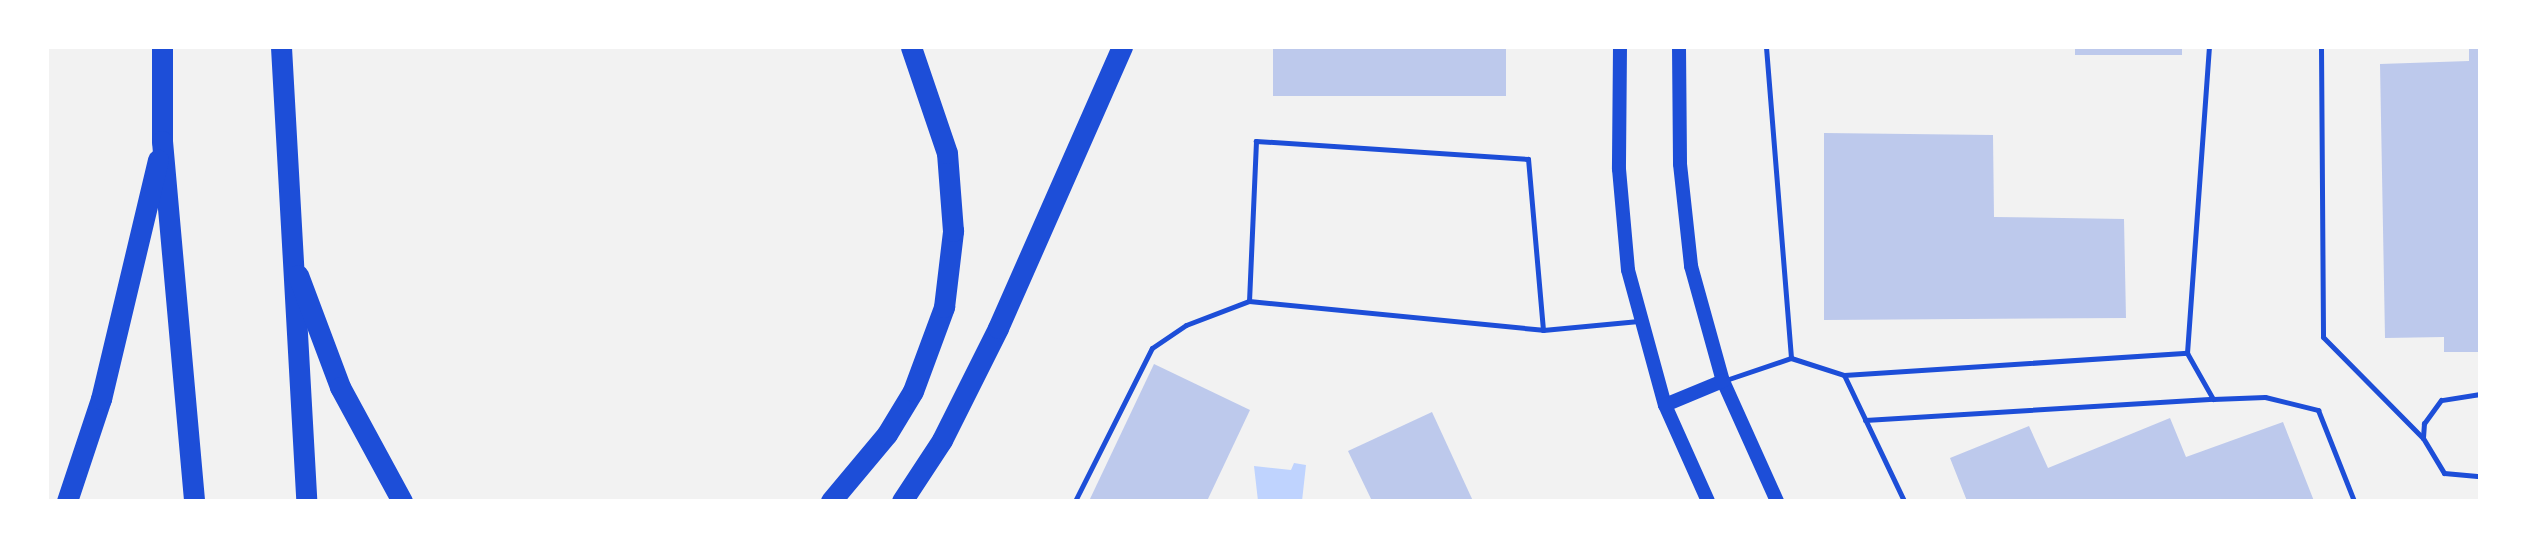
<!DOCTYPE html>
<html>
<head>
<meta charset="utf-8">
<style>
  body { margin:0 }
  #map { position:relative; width:2527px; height:548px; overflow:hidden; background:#f2f2f2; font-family:"Public Sans",sans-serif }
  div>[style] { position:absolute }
  .water>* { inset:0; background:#bfd3fe }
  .building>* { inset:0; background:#bdc9ec; transform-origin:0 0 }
  .service>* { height:5px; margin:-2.5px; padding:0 2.5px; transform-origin:2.5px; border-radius:2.5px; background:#1d4ed8 }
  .secondary>* { height:14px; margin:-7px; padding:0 7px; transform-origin:7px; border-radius:7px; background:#1d4ed8 }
  .motorway>* { height:21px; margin:-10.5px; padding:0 10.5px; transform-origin:10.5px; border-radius:10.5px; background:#1d4ed8 }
  span { translate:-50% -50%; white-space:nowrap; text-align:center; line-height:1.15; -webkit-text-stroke:5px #fff; paint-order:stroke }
  .frame { position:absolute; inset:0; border:49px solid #fff; pointer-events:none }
</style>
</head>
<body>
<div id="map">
  <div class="water">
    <i style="clip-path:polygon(1294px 463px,1306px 465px,1302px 501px,1258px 501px,1254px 466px,1291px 470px)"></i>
  </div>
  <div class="building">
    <i style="left:1273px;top:47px;width:233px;height:49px"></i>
    <i style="left:2075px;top:47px;width:107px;height:8px"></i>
    <i style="clip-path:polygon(2469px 47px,2480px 47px,2480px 352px,2444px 352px,2444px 337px,2385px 338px,2380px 64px,2469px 61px)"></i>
    <i style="clip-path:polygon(1824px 133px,1993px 135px,1994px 217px,2124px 219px,2126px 318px,1824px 320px)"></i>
    <i style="clip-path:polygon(1154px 364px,1250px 410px,1207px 501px,1089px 501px)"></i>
    <i style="clip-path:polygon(1432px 412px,1473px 501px,1372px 501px,1348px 451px)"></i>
    <i style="clip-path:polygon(2170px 418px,2186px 457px,2283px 422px,2314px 501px,1967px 501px,1950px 458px,2029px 426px,2048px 468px)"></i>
  </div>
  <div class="service">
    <i style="left:1766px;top:47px;width:312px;rotate:85.4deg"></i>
    <i style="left:2321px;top:47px;width:290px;rotate:89.6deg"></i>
    <i style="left:2323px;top:337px;width:142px;rotate:45.3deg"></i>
    <i style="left:1543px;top:330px;width:172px;rotate:-95deg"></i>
    <i style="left:1528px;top:159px;width:273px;rotate:-176.2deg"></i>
    <i style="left:1256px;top:141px;width:160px;rotate:92.5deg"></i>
    <i style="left:1249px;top:301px;width:295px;rotate:5.6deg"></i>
    <i style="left:1543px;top:330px;width:96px;rotate:-5.4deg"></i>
    <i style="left:2187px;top:353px;width:307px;rotate:-85.9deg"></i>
    <i style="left:1844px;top:375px;width:140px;rotate:64.5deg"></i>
    <i style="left:1723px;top:381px;width:72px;rotate:-18.7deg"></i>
    <i style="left:1791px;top:358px;width:56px;rotate:17.8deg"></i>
    <i style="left:1844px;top:375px;width:344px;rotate:-3.7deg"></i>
    <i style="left:2187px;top:353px;width:53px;rotate:60.5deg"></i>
    <i style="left:2213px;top:399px;width:52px;rotate:-2.2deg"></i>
    <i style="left:2265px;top:397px;width:55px;rotate:13.8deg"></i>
    <i style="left:2318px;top:410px;width:98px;rotate:68.4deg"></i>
    <i style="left:2480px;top:394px;width:39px;rotate:171deg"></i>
    <i style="left:2441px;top:400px;width:29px;rotate:126deg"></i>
    <i style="left:2424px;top:423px;width:15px;rotate:94deg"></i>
    <i style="left:2423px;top:438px;width:41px;rotate:59deg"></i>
    <i style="left:2444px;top:473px;width:36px;rotate:5deg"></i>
    <i style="left:1865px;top:420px;width:349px;rotate:-3.5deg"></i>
    <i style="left:1075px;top:501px;width:171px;rotate:-63.3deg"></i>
    <i style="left:1152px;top:348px;width:41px;rotate:-34.1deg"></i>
    <i style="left:1186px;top:325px;width:67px;rotate:-20.9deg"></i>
  </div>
  <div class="secondary">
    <i style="left:1620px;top:47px;width:122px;rotate:90.5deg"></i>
    <i style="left:1619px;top:169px;width:101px;rotate:84.9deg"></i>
    <i style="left:1628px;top:270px;width:140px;rotate:74.7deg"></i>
    <i style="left:1665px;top:405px;width:105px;rotate:65.9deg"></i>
    <i style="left:1679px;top:47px;width:117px;rotate:89.5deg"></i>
    <i style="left:1680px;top:164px;width:103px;rotate:83.8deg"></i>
    <i style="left:1691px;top:266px;width:119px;rotate:74.5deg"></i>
    <i style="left:1723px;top:381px;width:132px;rotate:65.8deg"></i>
    <i style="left:1665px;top:405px;width:63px;rotate:-22.5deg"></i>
  </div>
  <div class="motorway">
    <i style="left:162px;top:47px;width:94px;rotate:90deg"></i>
    <i style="left:162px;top:141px;width:361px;rotate:84.9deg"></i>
    <i style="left:281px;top:47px;width:455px;rotate:86.8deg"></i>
    <i style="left:298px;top:275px;width:120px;rotate:69.4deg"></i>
    <i style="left:340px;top:387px;width:130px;rotate:61.5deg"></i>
    <i style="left:67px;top:501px;width:108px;rotate:-71.6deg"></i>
    <i style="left:101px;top:399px;width:246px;rotate:-76.6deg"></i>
    <i style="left:831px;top:501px;width:87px;rotate:-50.1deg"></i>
    <i style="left:887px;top:434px;width:50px;rotate:-58.8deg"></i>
    <i style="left:913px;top:391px;width:90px;rotate:-69.7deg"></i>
    <i style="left:944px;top:307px;width:77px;rotate:-83.2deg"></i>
    <i style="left:953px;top:231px;width:78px;rotate:-94.4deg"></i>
    <i style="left:947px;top:153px;width:112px;rotate:-108.8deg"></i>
    <i style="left:902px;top:501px;width:73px;rotate:-56.7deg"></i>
    <i style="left:942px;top:440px;width:125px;rotate:-63.4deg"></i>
    <i style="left:998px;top:328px;width:307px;rotate:-66.2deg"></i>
  </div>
  <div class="frame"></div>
</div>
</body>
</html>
